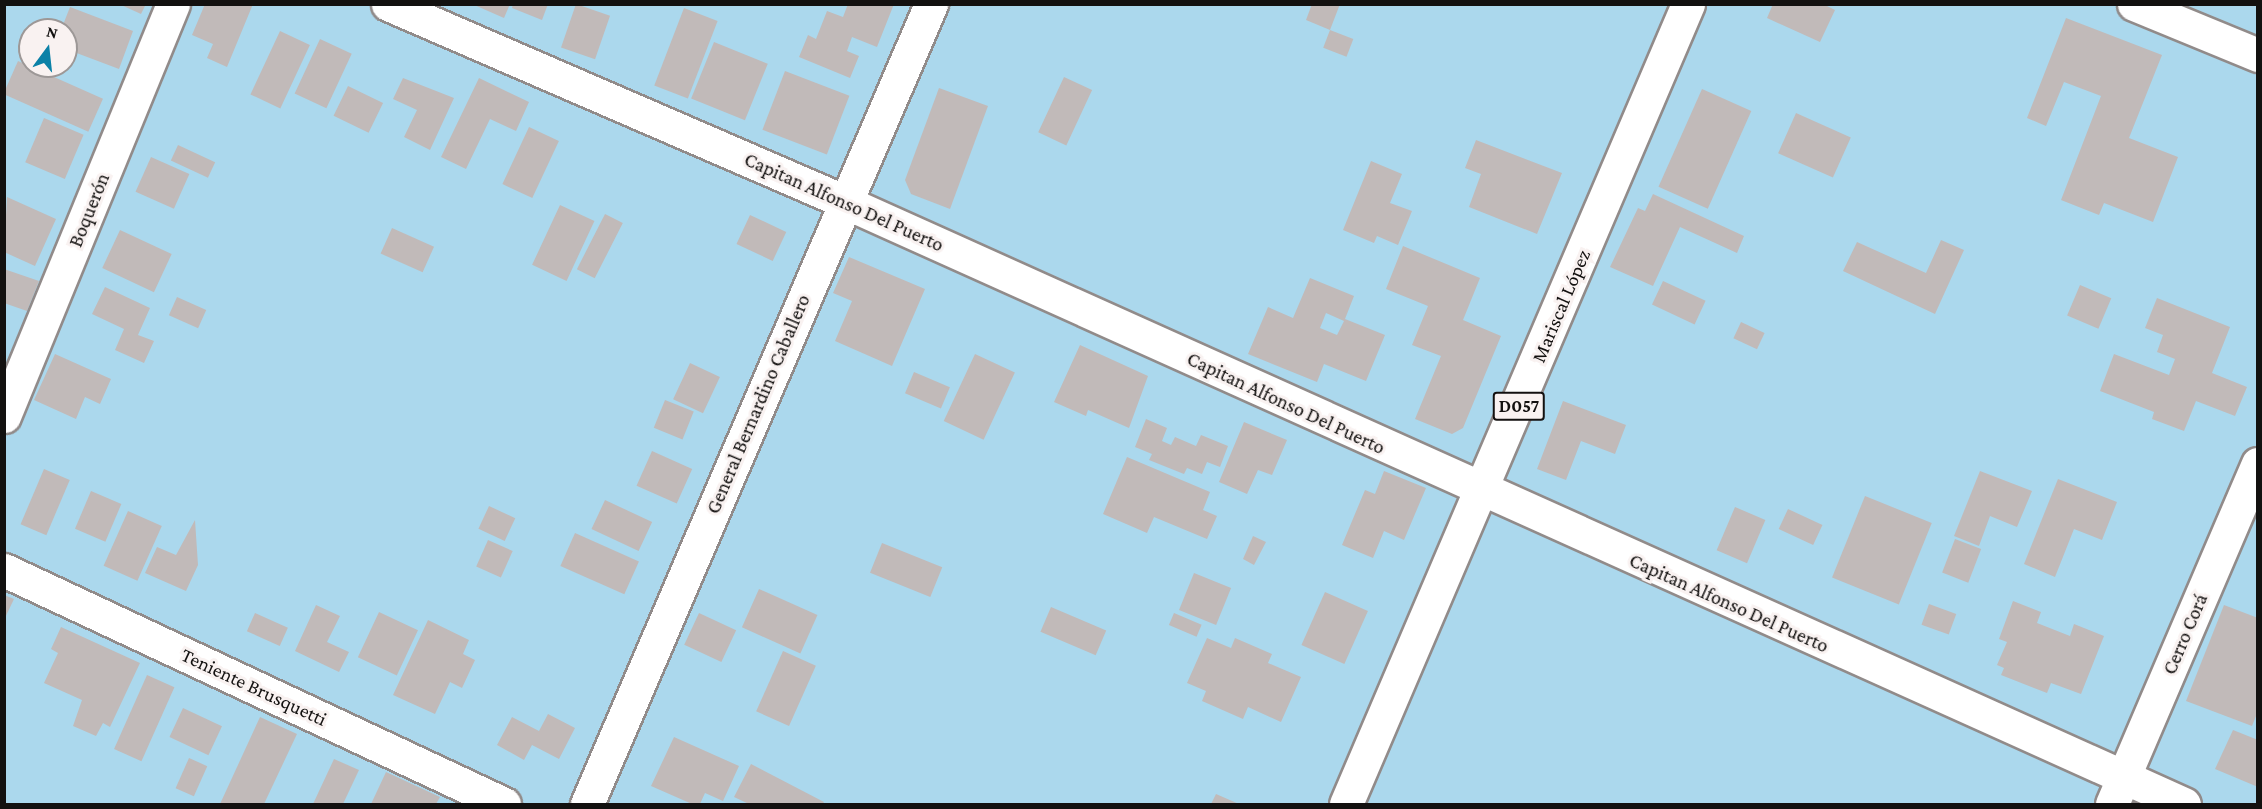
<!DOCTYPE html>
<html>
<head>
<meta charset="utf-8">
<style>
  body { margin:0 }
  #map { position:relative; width:2262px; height:809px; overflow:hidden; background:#f9f2f1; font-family:"Crimson Pro",serif }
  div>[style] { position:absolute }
  .water>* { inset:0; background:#abd8ed }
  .building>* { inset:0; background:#c1bab9; transform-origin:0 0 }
  .roads { filter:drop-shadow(2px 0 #918b8a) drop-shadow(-2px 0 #918b8a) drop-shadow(0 2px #918b8a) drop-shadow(0 -2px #918b8a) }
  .street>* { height:33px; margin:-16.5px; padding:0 16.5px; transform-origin:16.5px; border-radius:16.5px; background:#fff }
  .primary>* { height:33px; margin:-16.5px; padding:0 16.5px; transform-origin:16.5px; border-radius:16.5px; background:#fff }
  span { translate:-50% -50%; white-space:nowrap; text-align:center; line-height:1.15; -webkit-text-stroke:6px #f9f2f1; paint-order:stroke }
  .shield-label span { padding:2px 4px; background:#f9f2f1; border:2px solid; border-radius:4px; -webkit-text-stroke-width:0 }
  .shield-label { font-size:18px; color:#131110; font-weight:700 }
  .street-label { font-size:20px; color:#131110 }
  .frame { position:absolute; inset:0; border:6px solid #131110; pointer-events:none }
  .north { position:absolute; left:18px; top:18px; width:60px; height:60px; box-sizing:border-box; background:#f9f2f1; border:2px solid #9d9897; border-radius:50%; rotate:15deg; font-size:16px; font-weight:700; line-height:24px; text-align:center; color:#131110 }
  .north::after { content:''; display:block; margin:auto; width:21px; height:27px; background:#0b81a7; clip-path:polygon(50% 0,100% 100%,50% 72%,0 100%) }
</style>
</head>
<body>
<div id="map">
  <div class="water">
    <i style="clip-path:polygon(evenodd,5px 5px,2257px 5px,2257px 804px,5px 804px,5px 5px,30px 30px,66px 30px,66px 66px,30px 66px,30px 30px)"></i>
  </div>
  <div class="building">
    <i style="clip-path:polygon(119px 4px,146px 4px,141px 14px)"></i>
    <i style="clip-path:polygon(205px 4px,253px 4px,227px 67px,207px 58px,213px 44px,192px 35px)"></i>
    <i style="clip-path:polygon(472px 4px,510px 4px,504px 18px)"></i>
    <i style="clip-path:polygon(513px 4px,548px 4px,542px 20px,512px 8px)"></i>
    <i style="left:576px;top:4px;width:36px;height:46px;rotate:19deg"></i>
    <i style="clip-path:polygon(848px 4px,894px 4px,877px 47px,852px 37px,847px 51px,859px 56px,850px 78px,799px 57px,808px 35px,816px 39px,827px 11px,843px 17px)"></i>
    <i style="clip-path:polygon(1312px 4px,1340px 4px,1330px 30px,1306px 20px)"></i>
    <i style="clip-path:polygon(1773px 4px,1823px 4px,1835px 10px,1820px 42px,1767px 18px)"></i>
    <i style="clip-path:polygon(70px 7px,133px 31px,119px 69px,66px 49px,66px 30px,61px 30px)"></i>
    <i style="left:684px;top:8px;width:36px;height:83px;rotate:21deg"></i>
    <i style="clip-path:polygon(2066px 18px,2162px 55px,2129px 138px,2178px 157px,2153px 222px,2104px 203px,2099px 215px,2061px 200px,2101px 96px,2064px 82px,2046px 126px,2027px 118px)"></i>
    <i style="left:1330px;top:30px;width:25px;height:19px;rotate:21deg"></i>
    <i style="left:280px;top:31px;width:33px;height:70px;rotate:25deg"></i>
    <i style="left:320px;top:39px;width:35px;height:60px;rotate:25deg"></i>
    <i style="left:714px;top:42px;width:58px;height:61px;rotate:22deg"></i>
    <i style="left:18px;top:61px;width:93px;height:36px;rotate:24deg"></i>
    <i style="left:785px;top:71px;width:69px;height:63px;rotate:21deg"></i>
    <i style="left:1064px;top:77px;width:31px;height:61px;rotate:25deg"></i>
    <i style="clip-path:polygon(403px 78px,454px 98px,430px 150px,404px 137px,417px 110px,393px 99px)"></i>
    <i style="clip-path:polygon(479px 78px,529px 102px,516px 131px,490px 119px,466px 169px,441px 157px)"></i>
    <i style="left:348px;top:86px;width:39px;height:33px;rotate:26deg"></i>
    <i style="clip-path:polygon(939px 88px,988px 106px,950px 209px,911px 194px,905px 180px)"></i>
    <i style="left:1702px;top:89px;width:54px;height:107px;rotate:24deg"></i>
    <i style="left:1796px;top:113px;width:60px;height:44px;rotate:24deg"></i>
    <i style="left:44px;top:118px;width:43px;height:48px;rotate:23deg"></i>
    <i style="left:529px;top:127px;width:33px;height:63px;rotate:25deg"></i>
    <i style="clip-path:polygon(1476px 140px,1562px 173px,1537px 234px,1469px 207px,1481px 174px,1465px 168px)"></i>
    <i style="left:178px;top:145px;width:41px;height:17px;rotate:25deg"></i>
    <i style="left:151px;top:157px;width:42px;height:38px;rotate:24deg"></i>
    <i style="clip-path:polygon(1371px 161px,1402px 174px,1390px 203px,1412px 211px,1398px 245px,1377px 236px,1374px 243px,1343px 230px)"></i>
    <i style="clip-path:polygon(1653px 194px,1744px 236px,1737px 253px,1680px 227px,1653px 286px,1610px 267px,1638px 208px,1645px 211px)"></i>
    <i style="clip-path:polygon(7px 197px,56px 219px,35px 266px,4px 252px)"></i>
    <i style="left:560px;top:205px;width:38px;height:66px;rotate:25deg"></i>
    <i style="left:605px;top:214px;width:20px;height:62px;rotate:27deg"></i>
    <i style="left:750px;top:215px;width:40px;height:32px;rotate:25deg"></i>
    <i style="left:392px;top:228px;width:46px;height:28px;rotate:24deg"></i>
    <i style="left:120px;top:230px;width:57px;height:42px;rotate:25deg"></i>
    <i style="clip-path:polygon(1941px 240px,1964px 250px,1935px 314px,1843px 271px,1857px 242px,1926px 273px)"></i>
    <i style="clip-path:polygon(1403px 246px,1480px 278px,1463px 320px,1501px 336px,1463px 428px,1452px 434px,1415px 419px,1441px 356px,1412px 345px,1428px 306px,1386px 289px)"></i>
    <i style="clip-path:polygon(849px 257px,925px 289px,892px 366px,835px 341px,852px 301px,833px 293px)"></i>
    <i style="clip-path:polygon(4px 269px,39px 281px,27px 311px,4px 303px)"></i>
    <i style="clip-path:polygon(evenodd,1310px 278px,1354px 296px,1345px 319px,1385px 335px,1366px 381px,1324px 364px,1317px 382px,1248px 354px,1268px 307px,1293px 318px,1310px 278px,1326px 313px,1344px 321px,1337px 335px,1320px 328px,1326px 313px)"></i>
    <i style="left:1663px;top:281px;width:47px;height:26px;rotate:25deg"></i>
    <i style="left:2080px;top:285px;width:34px;height:33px;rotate:23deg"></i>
    <i style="clip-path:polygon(105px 287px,150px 308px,138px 335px,154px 341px,144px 363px,115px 350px,124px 329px,92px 314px)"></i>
    <i style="left:177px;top:297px;width:32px;height:20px;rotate:24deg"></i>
    <i style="clip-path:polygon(2157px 298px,2230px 327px,2212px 373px,2247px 387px,2235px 416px,2196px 401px,2184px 431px,2152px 419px,2154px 412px,2100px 391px,2114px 354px,2169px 375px,2175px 359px,2157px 352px,2163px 335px,2145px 328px)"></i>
    <i style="left:1741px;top:322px;width:26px;height:18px;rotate:25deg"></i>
    <i style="clip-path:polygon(1080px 345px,1148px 376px,1129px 428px,1088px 410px,1086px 416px,1054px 402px)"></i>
    <i style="clip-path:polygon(55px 354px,111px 379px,100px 404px,85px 397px,76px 419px,34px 400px)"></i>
    <i style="left:975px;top:354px;width:44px;height:74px;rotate:25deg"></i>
    <i style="left:690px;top:363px;width:33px;height:40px;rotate:25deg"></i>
    <i style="left:914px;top:372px;width:39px;height:23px;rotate:23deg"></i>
    <i style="left:665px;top:400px;width:31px;height:30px;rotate:22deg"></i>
    <i style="clip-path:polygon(1563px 401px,1626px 425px,1615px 454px,1581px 441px,1566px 480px,1537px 469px)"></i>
    <i style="clip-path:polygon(1146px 419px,1167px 428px,1162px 441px,1171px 445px,1175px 437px,1196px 446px,1201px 435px,1228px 446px,1220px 467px,1207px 462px,1202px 474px,1187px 468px,1184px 474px,1149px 460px,1152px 454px,1135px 447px)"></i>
    <i style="clip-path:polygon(1244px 422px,1287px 440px,1272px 475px,1258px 470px,1247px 494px,1219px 482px)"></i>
    <i style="left:652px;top:451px;width:44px;height:38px;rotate:24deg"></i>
    <i style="clip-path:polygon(1127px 457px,1210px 492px,1203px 510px,1217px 516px,1207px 539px,1154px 517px,1147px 533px,1103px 514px)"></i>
    <i style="left:44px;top:469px;width:28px;height:60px;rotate:23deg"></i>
    <i style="clip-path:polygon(1384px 471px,1426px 488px,1404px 540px,1384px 531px,1373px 558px,1342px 545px,1365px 490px,1375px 494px)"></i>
    <i style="clip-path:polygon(1980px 471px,2032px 491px,2017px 527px,1990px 516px,1979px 546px,1954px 536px)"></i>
    <i style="clip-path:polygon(2058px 479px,2117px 502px,2102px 540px,2074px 529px,2055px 577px,2024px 564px)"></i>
    <i style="left:91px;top:491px;width:33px;height:41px;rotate:23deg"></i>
    <i style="left:1865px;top:496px;width:72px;height:88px;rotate:22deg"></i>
    <i style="left:605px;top:500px;width:52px;height:32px;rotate:25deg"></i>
    <i style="left:489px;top:506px;width:29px;height:25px;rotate:25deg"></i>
    <i style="left:1735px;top:507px;width:33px;height:47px;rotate:23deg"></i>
    <i style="left:1788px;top:509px;width:38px;height:22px;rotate:25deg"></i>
    <i style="left:128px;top:511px;width:37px;height:60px;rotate:24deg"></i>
    <i style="clip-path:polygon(195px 520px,198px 565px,186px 591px,145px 573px,157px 547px,176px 555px)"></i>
    <i style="left:575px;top:533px;width:70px;height:36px;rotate:24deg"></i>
    <i style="clip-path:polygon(1253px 536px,1266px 542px,1254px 565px,1243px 559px)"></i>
    <i style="left:1955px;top:539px;width:28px;height:36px;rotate:21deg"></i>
    <i style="left:488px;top:540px;width:27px;height:29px;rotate:24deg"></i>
    <i style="left:882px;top:543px;width:65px;height:32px;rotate:22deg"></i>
    <i style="left:1194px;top:573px;width:40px;height:40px;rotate:22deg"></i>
    <i style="left:759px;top:589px;width:64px;height:42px;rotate:24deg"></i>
    <i style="left:1325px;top:592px;width:47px;height:58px;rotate:24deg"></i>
    <i style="clip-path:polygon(4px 595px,14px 599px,4px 620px)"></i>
    <i style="clip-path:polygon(2013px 601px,2041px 612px,2037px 623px,2070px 636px,2074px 624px,2104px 636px,2081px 694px,2051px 683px,2047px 693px,2001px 675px,2004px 668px,1997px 665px,2007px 642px,1999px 639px)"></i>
    <i style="left:1929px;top:604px;width:29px;height:22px;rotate:20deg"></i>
    <i style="clip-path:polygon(316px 605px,340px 616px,327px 642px,349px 652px,339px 672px,295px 651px)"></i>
    <i style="clip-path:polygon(2224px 605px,2258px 618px,2258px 711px,2252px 726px,2186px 701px)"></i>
    <i style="left:1051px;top:607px;width:60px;height:27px;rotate:23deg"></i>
    <i style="left:379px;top:612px;width:43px;height:50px;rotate:25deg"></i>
    <i style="left:255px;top:613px;width:36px;height:20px;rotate:24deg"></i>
    <i style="left:699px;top:613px;width:41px;height:35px;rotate:25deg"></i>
    <i style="left:1174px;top:613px;width:30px;height:13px;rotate:23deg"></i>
    <i style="clip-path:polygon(428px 620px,469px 640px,463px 654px,475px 660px,462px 688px,450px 682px,435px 714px,393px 695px)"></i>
    <i style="clip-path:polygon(61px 627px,140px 663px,110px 727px,103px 723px,96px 736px,73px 726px,82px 700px,44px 683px,58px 653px,51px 649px)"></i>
    <i style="clip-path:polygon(1207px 638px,1231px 648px,1235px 638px,1272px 654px,1268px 663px,1301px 677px,1281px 722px,1248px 707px,1243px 719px,1202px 701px,1206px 691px,1187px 683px)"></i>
    <i style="left:783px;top:651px;width:36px;height:66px;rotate:24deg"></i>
    <i style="left:147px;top:675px;width:30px;height:81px;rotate:24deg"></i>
    <i style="left:183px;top:708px;width:43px;height:32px;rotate:25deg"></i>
    <i style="clip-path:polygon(548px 714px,575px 728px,559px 759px,532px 745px,524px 760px,497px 745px,512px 717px,539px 731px)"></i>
    <i style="clip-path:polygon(260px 717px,297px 734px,264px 804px,220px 804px)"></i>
    <i style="clip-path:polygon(2233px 730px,2258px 740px,2258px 787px,2215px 769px)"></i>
    <i style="clip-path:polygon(674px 737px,739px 766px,723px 801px,705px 793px,700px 804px,692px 804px,651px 786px)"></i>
    <i style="left:189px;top:758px;width:20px;height:33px;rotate:24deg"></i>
    <i style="clip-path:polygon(334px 759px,359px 770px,343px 804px,313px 804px)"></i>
    <i style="clip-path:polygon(751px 764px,824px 802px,823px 804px,749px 804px,734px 797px)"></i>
    <i style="clip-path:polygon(386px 772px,440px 797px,436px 804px,371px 804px)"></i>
    <i style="clip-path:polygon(1216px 794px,1239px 804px,1211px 804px)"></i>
  </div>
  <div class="roads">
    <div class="street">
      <i style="left:388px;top:4px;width:498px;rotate:23.4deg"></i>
      <i style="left:845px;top:202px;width:1468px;rotate:24.21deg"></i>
      <i style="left:2134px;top:4px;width:134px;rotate:22.4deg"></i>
      <i style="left:4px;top:416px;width:445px;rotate:-67.7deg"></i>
      <i style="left:4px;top:570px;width:552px;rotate:25.08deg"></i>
      <i style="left:587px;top:804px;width:871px;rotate:-66.73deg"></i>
      <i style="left:2112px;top:804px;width:370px;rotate:-66.8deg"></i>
    </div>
    <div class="primary">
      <i style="left:1346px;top:804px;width:870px;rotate:-66.85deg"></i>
    </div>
  </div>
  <div class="shield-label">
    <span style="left:1519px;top:406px">D057</span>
  </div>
  <div class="street-label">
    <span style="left:844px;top:202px;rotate:24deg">Capitan Alfonso Del Puerto</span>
    <span style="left:89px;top:210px;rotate:-68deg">Boquerón</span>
    <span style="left:1561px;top:306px;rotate:-67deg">Mariscal López</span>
    <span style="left:1286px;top:403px;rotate:25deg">Capitan Alfonso Del Puerto</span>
    <span style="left:758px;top:404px;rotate:-67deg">General Bernardino Caballero</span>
    <span style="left:1729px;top:603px;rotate:24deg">Capitan Alfonso Del Puerto</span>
    <span style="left:2185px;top:634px;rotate:-67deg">Cerro Corá</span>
    <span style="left:254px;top:687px;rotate:25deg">Teniente Brusquetti</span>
  </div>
  <div class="frame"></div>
  <div class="north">N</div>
</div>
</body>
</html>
